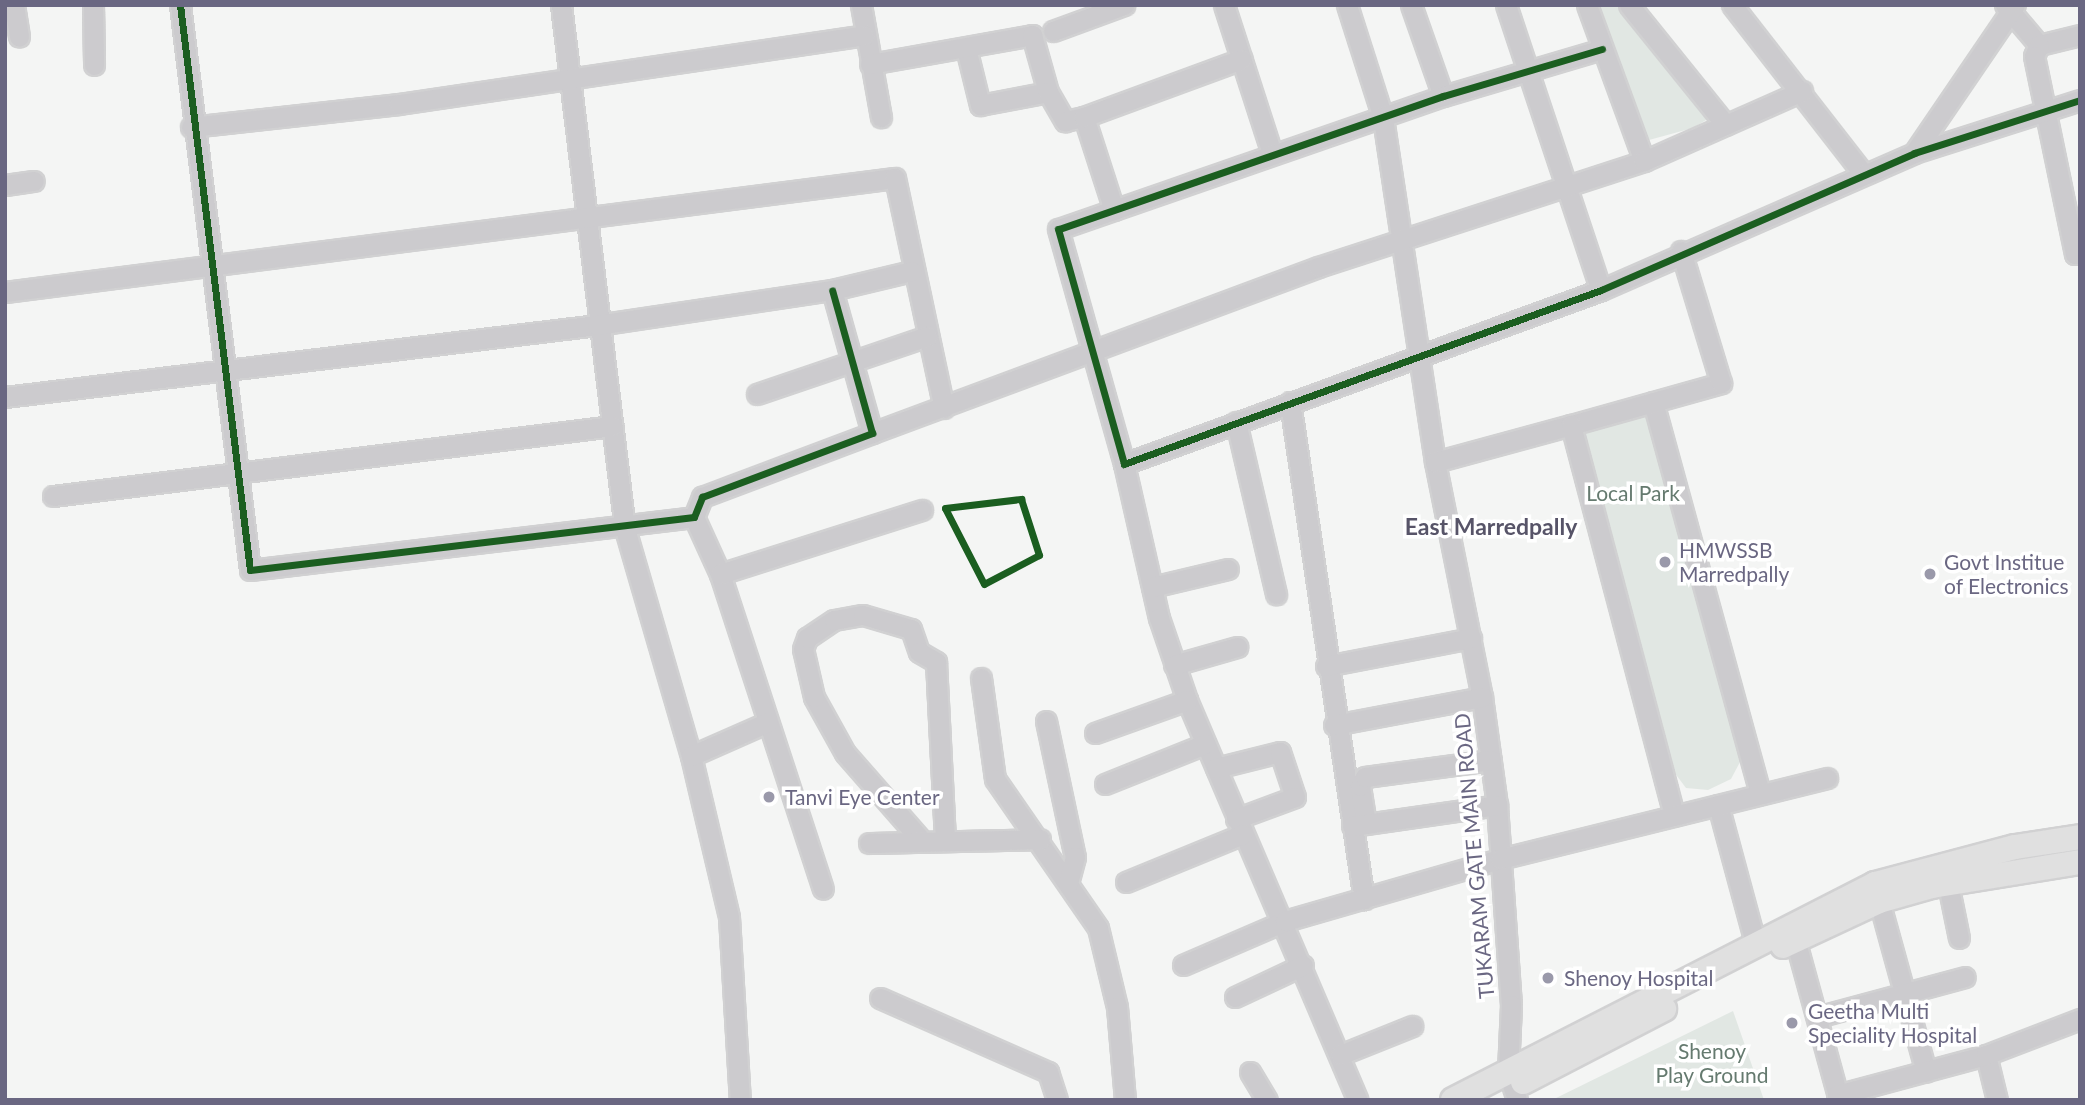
<!DOCTYPE html>
<html>
<head>
<meta charset="utf-8">
<style>
  body { margin:0 }
  #map { position:relative; width:2085px; height:1105px; overflow:hidden; background:#f4f5f4; font-family:Lato,sans-serif }
  div>[style] { position:absolute }
  .green>* { inset:0; background:#e1e7e3 }
  .roads { filter:drop-shadow(2px 0 #d1d1d2) drop-shadow(-2px 0 #d1d1d2) drop-shadow(0 2px #d1d1d2) drop-shadow(0 -2px #d1d1d2) }
  .minor>* { height:19px; margin:-9.5px; padding:0 9.5px; transform-origin:9.5px; border-radius:9.5px; background:#cccbce }
  .major>* { height:24px; margin:-12px; padding:0 12px; transform-origin:12px; border-radius:12px; background:#e0e0e0 }
  .cycleway>* { height:7px; margin:-3.5px; padding:0 3.5px; transform-origin:3.5px; border-radius:3.5px; background:#1b5e20 }
  .dots>* { width:19px; height:19px; translate:-50% -50%; box-sizing:border-box; border:4px solid #fff; border-radius:50% }
  span { translate:-50% -50%; white-space:nowrap; text-align:center; line-height:1.15; -webkit-text-stroke:7px #fff; paint-order:stroke }
  .park-label { font-size:21px; color:#657a6f }
  .poi-label { font-size:21px; color:#6a6782 }
  .left { translate:0 -50%; text-align:left }
  .street-label { font-size:21px; color:#6a6782 }
  .neighbourhood-label { font-size:23px; color:#575468; font-weight:700 }
  .frame { position:absolute; inset:0; border:7px solid #6a6782; pointer-events:none }
</style>
</head>
<body>
<div id="map">
  <div class="green">
    <i style="clip-path:polygon(1593px 5px,1637px 5px,1716px 114px,1693px 128px,1649px 140px)"></i>
    <i style="clip-path:polygon(1648px 416px,1740px 762px,1731px 779px,1708px 790px,1686px 788px,1671px 768px,1582px 433px)"></i>
    <i style="clip-path:polygon(1733px 1011px,1764px 1100px,1552px 1100px)"></i>
  </div>
  <div class="roads">
    <div class="minor">
      <i style="left:14px;top:5px;width:32px;rotate:81deg"></i>
      <i style="left:93px;top:5px;width:60px;rotate:89deg"></i>
      <i style="left:180px;top:5px;width:569px;rotate:82.94deg"></i>
      <i style="left:250px;top:570px;width:447px;rotate:-6.8deg"></i>
      <i style="left:694px;top:517px;width:22px;rotate:-68deg"></i>
      <i style="left:702px;top:497px;width:182px;rotate:-20.6deg"></i>
      <i style="left:872px;top:433px;width:148px;rotate:-105.6deg"></i>
      <i style="left:561px;top:5px;width:528px;rotate:83.04deg"></i>
      <i style="left:625px;top:529px;width:236px;rotate:73.8deg"></i>
      <i style="left:691px;top:756px;width:165px;rotate:76.7deg"></i>
      <i style="left:729px;top:917px;width:183px;rotate:86.6deg"></i>
      <i style="left:861px;top:5px;width:114px;rotate:79.9deg"></i>
      <i style="left:1224px;top:5px;width:157px;rotate:72.1deg"></i>
      <i style="left:1347px;top:5px;width:119px;rotate:72.3deg"></i>
      <i style="left:1383px;top:118px;width:348px;rotate:81.4deg"></i>
      <i style="left:1435px;top:462px;width:240px;rotate:78.7deg"></i>
      <i style="left:1482px;top:697px;width:109px;rotate:82.1deg"></i>
      <i style="left:1497px;top:805px;width:200px;rotate:86deg"></i>
      <i style="left:1511px;top:1005px;width:67px;rotate:92.6deg"></i>
      <i style="left:1508px;top:1072px;width:29px;rotate:72deg"></i>
      <i style="left:1411px;top:5px;width:96px;rotate:70.6deg"></i>
      <i style="left:1506px;top:5px;width:300px;rotate:71.6deg"></i>
      <i style="left:1587px;top:5px;width:166px;rotate:69.9deg"></i>
      <i style="left:1629px;top:5px;width:154px;rotate:51.1deg"></i>
      <i style="left:1732px;top:5px;width:213px;rotate:52.1deg"></i>
      <i style="left:2005px;top:5px;width:52px;rotate:49.6deg"></i>
      <i style="left:1053px;top:31px;width:76px;rotate:-20.1deg"></i>
      <i style="left:2080px;top:35px;width:42px;rotate:166.3deg"></i>
      <i style="left:2039px;top:45px;width:12px;rotate:114deg"></i>
      <i style="left:2034px;top:56px;width:202px;rotate:78.3deg"></i>
      <i style="left:2075px;top:254px;width:5px;rotate:-11deg"></i>
      <i style="left:966px;top:48px;width:59px;rotate:76.2deg"></i>
      <i style="left:980px;top:105px;width:69px;rotate:-10.8deg"></i>
      <i style="left:1602px;top:49px;width:166px;rotate:163.5deg"></i>
      <i style="left:1443px;top:96px;width:407px;rotate:160.9deg"></i>
      <i style="left:1058px;top:229px;width:244px;rotate:74.3deg"></i>
      <i style="left:1124px;top:464px;width:508px;rotate:-20.04deg"></i>
      <i style="left:1601px;top:290px;width:342px;rotate:-23.6deg"></i>
      <i style="left:1914px;top:153px;width:174px;rotate:-17.7deg"></i>
      <i style="left:870px;top:64px;width:165px;rotate:-10.1deg"></i>
      <i style="left:1032px;top:35px;width:59px;rotate:74.3deg"></i>
      <i style="left:1048px;top:92px;width:34px;rotate:60deg"></i>
      <i style="left:1065px;top:121px;width:19px;rotate:-12deg"></i>
      <i style="left:191px;top:127px;width:209px;rotate:-6.3deg"></i>
      <i style="left:399px;top:104px;width:470px;rotate:-8.4deg"></i>
      <i style="left:1914px;top:153px;width:179px;rotate:-55.7deg"></i>
      <i style="left:5px;top:185px;width:29px;rotate:-8deg"></i>
      <i style="left:1114px;top:210px;width:98px;rotate:-107.9deg"></i>
      <i style="left:1084px;top:117px;width:168px;rotate:-20.2deg"></i>
      <i style="left:5px;top:292px;width:897px;rotate:-7.3deg"></i>
      <i style="left:895px;top:178px;width:235px;rotate:78deg"></i>
      <i style="left:757px;top:394px;width:180px;rotate:-18.8deg"></i>
      <i style="left:5px;top:397px;width:596px;rotate:-6.93deg"></i>
      <i style="left:597px;top:325px;width:238px;rotate:-8.5deg"></i>
      <i style="left:832px;top:290px;width:82px;rotate:-13.4deg"></i>
      <i style="left:1290px;top:402px;width:503px;rotate:81.55deg"></i>
      <i style="left:1653px;top:402px;width:406px;rotate:74.7deg"></i>
      <i style="left:1236px;top:422px;width:177px;rotate:76.9deg"></i>
      <i style="left:1571px;top:425px;width:156px;rotate:-15.6deg"></i>
      <i style="left:1721px;top:383px;width:138px;rotate:-106.9deg"></i>
      <i style="left:872px;top:433px;width:476px;rotate:-20.4deg"></i>
      <i style="left:1318px;top:267px;width:343px;rotate:-18deg"></i>
      <i style="left:1644px;top:161px;width:173px;rotate:-23.9deg"></i>
      <i style="left:1435px;top:462px;width:141px;rotate:-15.2deg"></i>
      <i style="left:1571px;top:425px;width:404px;rotate:75.2deg"></i>
      <i style="left:1124px;top:464px;width:158px;rotate:77.2deg"></i>
      <i style="left:1159px;top:618px;width:87px;rotate:71.1deg"></i>
      <i style="left:1187px;top:700px;width:435px;rotate:66.9deg"></i>
      <i style="left:53px;top:496px;width:564px;rotate:-7.13deg"></i>
      <i style="left:694px;top:517px;width:63px;rotate:65.5deg"></i>
      <i style="left:720px;top:574px;width:331px;rotate:71.9deg"></i>
      <i style="left:720px;top:574px;width:212px;rotate:-17.6deg"></i>
      <i style="left:1152px;top:587px;width:78px;rotate:-13.3deg"></i>
      <i style="left:1174px;top:665px;width:66px;rotate:-15.9deg"></i>
      <i style="left:1326px;top:666px;width:148px;rotate:-10.9deg"></i>
      <i style="left:981px;top:678px;width:102px;rotate:82.1deg"></i>
      <i style="left:995px;top:779px;width:181px;rotate:55.3deg"></i>
      <i style="left:1098px;top:928px;width:81px;rotate:76.5deg"></i>
      <i style="left:1117px;top:1007px;width:93px;rotate:85.1deg"></i>
      <i style="left:1046px;top:721px;width:139px;rotate:78deg"></i>
      <i style="left:1075px;top:857px;width:27px;rotate:105deg"></i>
      <i style="left:1334px;top:725px;width:151px;rotate:-10.7deg"></i>
      <i style="left:1095px;top:733px;width:98px;rotate:-19.7deg"></i>
      <i style="left:691px;top:756px;width:84px;rotate:-23.8deg"></i>
      <i style="left:1216px;top:768px;width:66px;rotate:-14deg"></i>
      <i style="left:1280px;top:752px;width:47px;rotate:71.6deg"></i>
      <i style="left:1295px;top:797px;width:63px;rotate:159.6deg"></i>
      <i style="left:1105px;top:784px;width:108px;rotate:-21.8deg"></i>
      <i style="left:1718px;top:805px;width:142px;rotate:74.9deg"></i>
      <i style="left:1366px;top:824px;width:38px;rotate:-99deg"></i>
      <i style="left:1360px;top:786px;width:10px;rotate:-61deg"></i>
      <i style="left:1365px;top:777px;width:127px;rotate:-7.7deg"></i>
      <i style="left:1352px;top:826px;width:147px;rotate:-8.2deg"></i>
      <i style="left:922px;top:841px;width:117px;rotate:-131.2deg"></i>
      <i style="left:845px;top:753px;width:64px;rotate:-119deg"></i>
      <i style="left:814px;top:697px;width:49px;rotate:-102.9deg"></i>
      <i style="left:803px;top:649px;width:12px;rotate:-70deg"></i>
      <i style="left:807px;top:638px;width:32px;rotate:-34deg"></i>
      <i style="left:834px;top:620px;width:29px;rotate:-10deg"></i>
      <i style="left:863px;top:615px;width:50px;rotate:16.3deg"></i>
      <i style="left:911px;top:629px;width:24px;rotate:71deg"></i>
      <i style="left:919px;top:652px;width:20px;rotate:30deg"></i>
      <i style="left:936px;top:662px;width:179px;rotate:87.1deg"></i>
      <i style="left:869px;top:843px;width:171px;rotate:-1.3deg"></i>
      <i style="left:1126px;top:882px;width:126px;rotate:-22.3deg"></i>
      <i style="left:1948px;top:884px;width:55px;rotate:78.5deg"></i>
      <i style="left:1879px;top:901px;width:177px;rotate:74.6deg"></i>
      <i style="left:1795px;top:939px;width:167px;rotate:74.7deg"></i>
      <i style="left:1183px;top:965px;width:111px;rotate:-23.3deg"></i>
      <i style="left:1285px;top:921px;width:224px;rotate:-16.1deg"></i>
      <i style="left:1500px;top:859px;width:337px;rotate:-13.9deg"></i>
      <i style="left:1235px;top:997px;width:75px;rotate:-25.2deg"></i>
      <i style="left:880px;top:998px;width:184px;rotate:23.8deg"></i>
      <i style="left:1048px;top:1072px;width:29px;rotate:72deg"></i>
      <i style="left:1817px;top:1017px;width:153px;rotate:-15.1deg"></i>
      <i style="left:1340px;top:1055px;width:78px;rotate:-21.9deg"></i>
      <i style="left:1986px;top:1055px;width:46px;rotate:76.3deg"></i>
      <i style="left:1250px;top:1072px;width:33px;rotate:59deg"></i>
      <i style="left:1837px;top:1095px;width:154px;rotate:-15deg"></i>
      <i style="left:1986px;top:1055px;width:101px;rotate:-21deg"></i>
    </div>
    <div class="major">
      <i style="left:1783px;top:946px;width:106px;rotate:-25.1deg"></i>
      <i style="left:1879px;top:901px;width:55px;rotate:-15.8deg"></i>
      <i style="left:1932px;top:886px;width:150px;rotate:-9.2deg"></i>
      <i style="left:1523px;top:1082px;width:159px;rotate:-27.4deg"></i>
      <i style="left:1453px;top:1100px;width:474px;rotate:-27.1deg"></i>
      <i style="left:1875px;top:884px;width:145px;rotate:-14.8deg"></i>
      <i style="left:2015px;top:847px;width:66px;rotate:-8.7deg"></i>
    </div>
  </div>
  <div class="cycleway">
    <i style="left:180px;top:5px;width:569px;rotate:82.94deg"></i>
    <i style="left:250px;top:570px;width:447px;rotate:-6.8deg"></i>
    <i style="left:694px;top:517px;width:22px;rotate:-68deg"></i>
    <i style="left:702px;top:497px;width:182px;rotate:-20.6deg"></i>
    <i style="left:872px;top:433px;width:148px;rotate:-105.6deg"></i>
    <i style="left:1602px;top:49px;width:166px;rotate:163.5deg"></i>
    <i style="left:1443px;top:96px;width:407px;rotate:160.9deg"></i>
    <i style="left:1058px;top:229px;width:244px;rotate:74.3deg"></i>
    <i style="left:1124px;top:464px;width:508px;rotate:-20.04deg"></i>
    <i style="left:1601px;top:290px;width:342px;rotate:-23.6deg"></i>
    <i style="left:1914px;top:153px;width:174px;rotate:-17.7deg"></i>
    <i style="left:1021px;top:499px;width:59px;rotate:72.2deg"></i>
    <i style="left:1039px;top:555px;width:62px;rotate:152.2deg"></i>
    <i style="left:984px;top:584px;width:85px;rotate:-117.2deg"></i>
    <i style="left:945px;top:508px;width:77px;rotate:-6.8deg"></i>
  </div>
  <div class="dots">
    <i style="left:1665px;top:562px;background:#9a99aa"></i>
    <i style="left:1930px;top:574px;background:#9a99aa"></i>
    <i style="left:769px;top:797px;background:#9a99aa"></i>
    <i style="left:1548px;top:978px;background:#9a99aa"></i>
    <i style="left:1792px;top:1023px;background:#9a99aa"></i>
  </div>
  <div class="park-label">
    <span style="left:1633px;top:493px">Local Park</span>
    <span style="left:1712px;top:1063px">Shenoy<br>Play Ground</span>
  </div>
  <div class="poi-label">
    <span class="left" style="left:1679px;top:562px">HMWSSB<br>Marredpally</span>
    <span class="left" style="left:1944px;top:574px">Govt Institue<br>of Electronics</span>
    <span class="left" style="left:785px;top:797px">Tanvi Eye Center</span>
    <span class="left" style="left:1564px;top:978px">Shenoy Hospital</span>
    <span class="left" style="left:1808px;top:1023px">Geetha Multi<br>Speciality Hospital</span>
  </div>
  <div class="street-label">
    <span style="left:1474px;top:856px;rotate:-95deg">TUKARAM GATE MAIN ROAD</span>
  </div>
  <div class="neighbourhood-label">
    <span style="left:1491px;top:526px">East Marredpally</span>
  </div>
  <div class="frame"></div>
</div>
</body>
</html>
